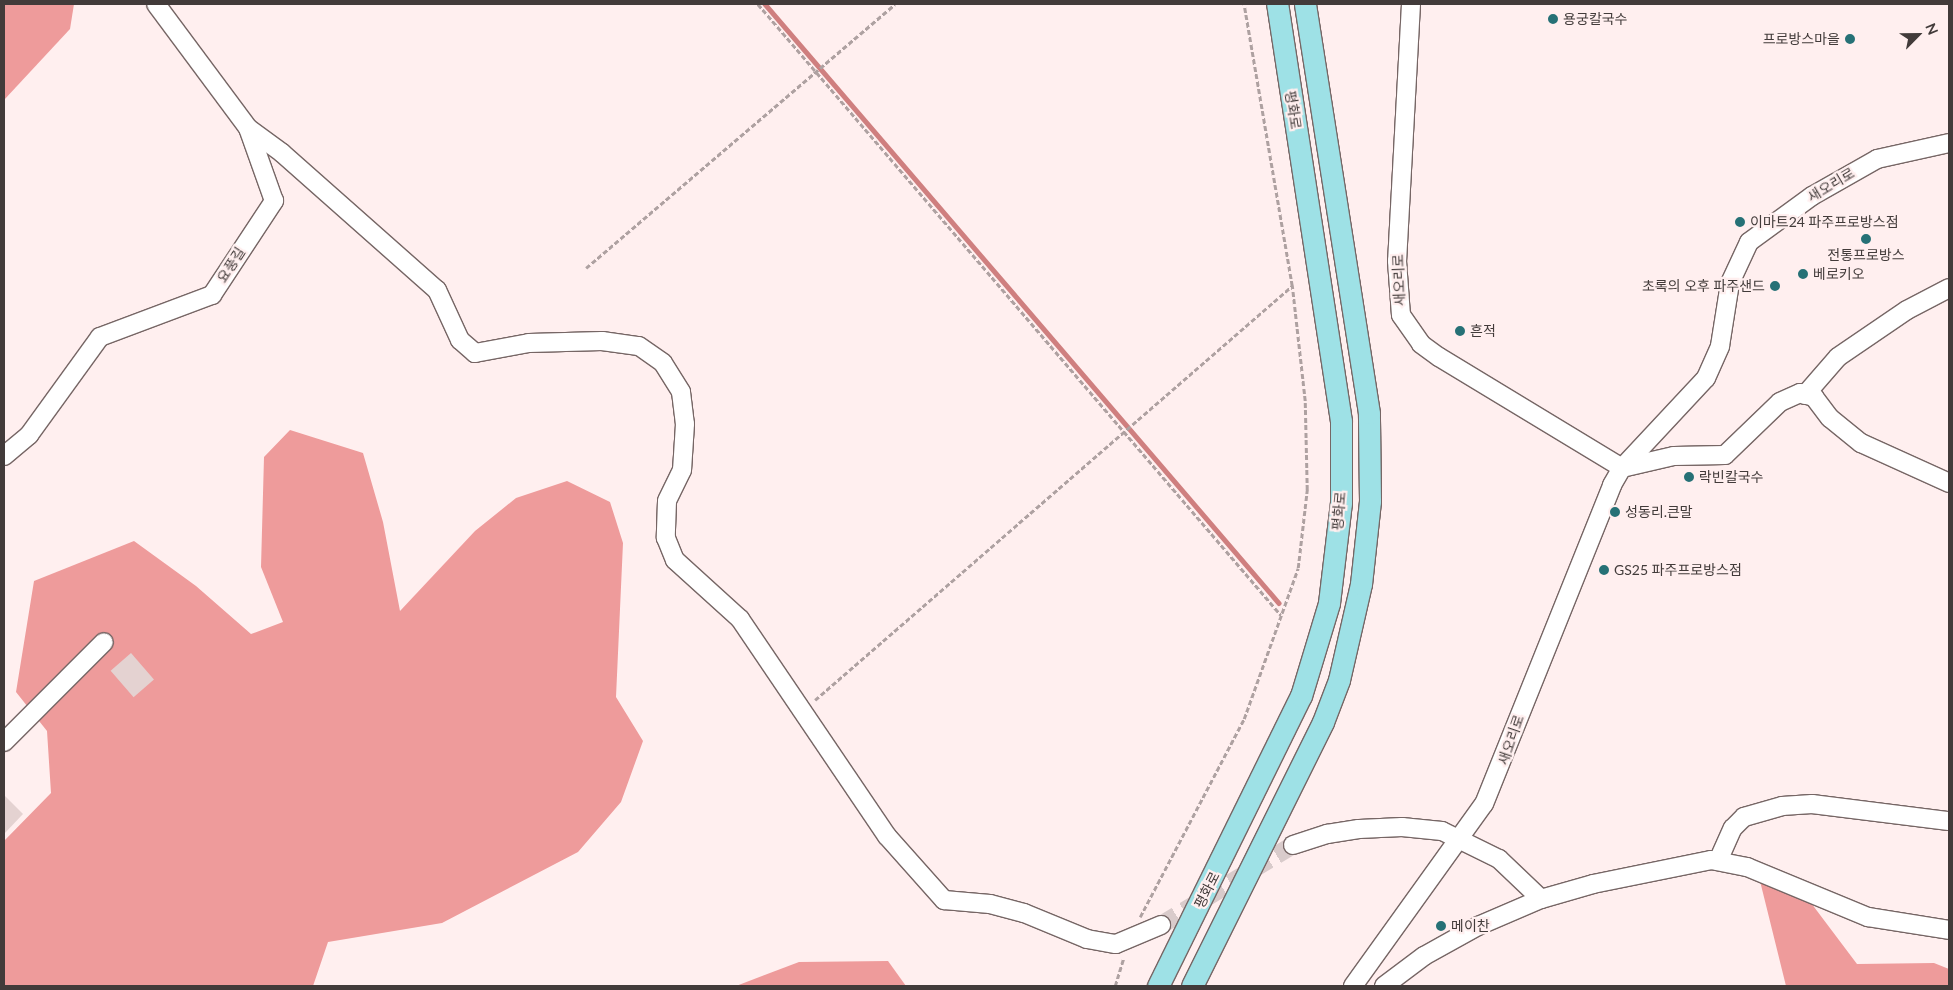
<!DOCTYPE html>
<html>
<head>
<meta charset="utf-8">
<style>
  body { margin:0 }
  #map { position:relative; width:1953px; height:990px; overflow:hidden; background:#ffefef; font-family:Lato,"Noto Sans KR",sans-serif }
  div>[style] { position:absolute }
  .forest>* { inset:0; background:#ee9b9b }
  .stream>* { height:4.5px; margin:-2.25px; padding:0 2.25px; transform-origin:2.25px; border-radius:2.25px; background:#cf7f7f }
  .building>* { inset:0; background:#e4d2d1; transform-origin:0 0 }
  .minor-tunnel>* { height:18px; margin-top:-9px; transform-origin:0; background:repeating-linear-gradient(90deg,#d9cbcb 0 18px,transparent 0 27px) }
  .path>* { height:2.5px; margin-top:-1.25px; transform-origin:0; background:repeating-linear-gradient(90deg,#aea1a1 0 5px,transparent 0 7.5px) }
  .roads { filter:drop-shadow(1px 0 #766665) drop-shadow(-1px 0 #766665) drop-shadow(0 1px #766665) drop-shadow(0 -1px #766665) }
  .minor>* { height:18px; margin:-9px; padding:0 9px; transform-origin:9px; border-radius:9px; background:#fff }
  .major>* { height:21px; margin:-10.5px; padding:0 10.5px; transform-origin:10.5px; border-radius:10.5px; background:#9ee1e6 }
  .dots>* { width:14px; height:14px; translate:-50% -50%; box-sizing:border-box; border:2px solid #ffefef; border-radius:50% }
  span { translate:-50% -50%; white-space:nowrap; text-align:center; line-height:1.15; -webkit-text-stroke:4.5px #ffefef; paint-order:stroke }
  .poi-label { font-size:14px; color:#423b3a }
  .left { translate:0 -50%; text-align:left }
  .right { translate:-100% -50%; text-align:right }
  .street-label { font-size:14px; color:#423b3a }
  .frame { position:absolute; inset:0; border:5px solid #423b3a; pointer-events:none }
  .north { position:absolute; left:1893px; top:10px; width:50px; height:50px; -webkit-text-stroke:4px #ffefef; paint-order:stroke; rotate:67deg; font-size:14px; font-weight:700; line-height:20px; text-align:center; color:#423b3a }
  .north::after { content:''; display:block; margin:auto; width:18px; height:22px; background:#423b3a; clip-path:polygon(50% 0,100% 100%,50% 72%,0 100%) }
</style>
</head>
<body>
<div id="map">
  <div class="forest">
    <i style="clip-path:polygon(4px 4px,74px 4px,70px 29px,4px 100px)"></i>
    <i style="clip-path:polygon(290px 430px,363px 453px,383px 522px,400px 611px,475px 531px,516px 498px,567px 481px,610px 502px,623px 543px,616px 697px,643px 741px,621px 802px,578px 852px,442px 923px,328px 942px,313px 986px,4px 986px,4px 841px,51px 793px,47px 731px,16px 692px,34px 581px,134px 541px,196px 586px,251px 634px,283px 622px,261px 567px,264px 457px)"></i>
    <i style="clip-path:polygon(1793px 879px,1857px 964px,1934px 963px,1949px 969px,1949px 986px,1786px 986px,1760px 881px)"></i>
    <i style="clip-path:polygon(888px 961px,906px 986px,736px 986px,799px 962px)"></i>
  </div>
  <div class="stream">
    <i style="left:765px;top:4px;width:789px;rotate:49.37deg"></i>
  </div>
  <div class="building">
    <i style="left:131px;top:653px;width:35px;height:27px;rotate:49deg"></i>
    <i style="clip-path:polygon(4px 795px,23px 814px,4px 834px)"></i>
  </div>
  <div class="minor-tunnel">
    <i style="left:1161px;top:925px;width:154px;rotate:-31.2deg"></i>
  </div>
  <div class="path">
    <i style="left:758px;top:4px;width:804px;rotate:49.44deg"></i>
    <i style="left:586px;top:268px;width:406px;rotate:-40.5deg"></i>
    <i style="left:815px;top:700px;width:632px;rotate:-40.96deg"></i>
    <i style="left:1140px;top:917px;width:224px;rotate:-62.3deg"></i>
    <i style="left:1244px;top:719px;width:160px;rotate:-70.3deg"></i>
    <i style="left:1298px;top:568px;width:79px;rotate:-83.4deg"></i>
    <i style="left:1307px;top:490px;width:89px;rotate:-91.3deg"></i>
    <i style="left:1305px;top:401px;width:116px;rotate:-96.4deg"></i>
    <i style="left:1292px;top:286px;width:286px;rotate:-99.7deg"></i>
    <i style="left:1115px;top:986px;width:28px;rotate:-73deg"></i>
  </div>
  <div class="roads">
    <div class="minor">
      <i style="left:1411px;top:4px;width:257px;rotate:93.1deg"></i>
      <i style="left:1397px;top:261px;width:54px;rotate:85.8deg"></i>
      <i style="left:1401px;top:315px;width:35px;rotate:55deg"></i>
      <i style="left:1421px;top:344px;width:22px;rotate:36deg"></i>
      <i style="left:1439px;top:357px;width:214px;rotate:31.2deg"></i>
      <i style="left:248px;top:128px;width:42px;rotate:36.3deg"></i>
      <i style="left:282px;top:153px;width:207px;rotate:41.5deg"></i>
      <i style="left:437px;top:290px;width:55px;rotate:65.3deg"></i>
      <i style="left:460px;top:340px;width:20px;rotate:41deg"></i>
      <i style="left:475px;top:353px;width:55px;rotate:-10.5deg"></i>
      <i style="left:529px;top:343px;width:73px;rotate:-1.6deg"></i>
      <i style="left:602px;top:341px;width:37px;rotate:8deg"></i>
      <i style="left:639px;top:346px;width:29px;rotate:35deg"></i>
      <i style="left:663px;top:363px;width:34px;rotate:58deg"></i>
      <i style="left:681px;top:392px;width:32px;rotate:83deg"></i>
      <i style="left:685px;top:424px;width:46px;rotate:93.7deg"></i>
      <i style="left:682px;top:470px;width:34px;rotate:116deg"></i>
      <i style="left:667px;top:501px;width:37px;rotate:92deg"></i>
      <i style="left:666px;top:538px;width:24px;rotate:68deg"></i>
      <i style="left:675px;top:560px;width:88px;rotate:42.2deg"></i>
      <i style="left:740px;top:619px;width:262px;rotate:55.9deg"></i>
      <i style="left:887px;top:836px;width:86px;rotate:48.3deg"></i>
      <i style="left:944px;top:900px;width:46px;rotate:5deg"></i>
      <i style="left:990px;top:904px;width:35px;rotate:15deg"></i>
      <i style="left:1024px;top:913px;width:68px;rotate:22.4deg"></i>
      <i style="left:1087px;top:939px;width:29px;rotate:10deg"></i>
      <i style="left:1116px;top:944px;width:49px;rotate:-22.9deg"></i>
      <i style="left:1805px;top:395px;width:50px;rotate:-49deg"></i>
      <i style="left:1838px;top:357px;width:83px;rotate:-34.3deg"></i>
      <i style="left:1907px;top:310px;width:47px;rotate:-27.6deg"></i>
      <i style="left:4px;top:456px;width:33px;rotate:-40deg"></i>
      <i style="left:29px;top:435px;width:121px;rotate:-54.1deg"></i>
      <i style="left:100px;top:337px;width:120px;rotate:-20.6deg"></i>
      <i style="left:212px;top:295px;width:113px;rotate:-56.6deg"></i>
      <i style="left:274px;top:201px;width:77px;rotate:-109.6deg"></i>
      <i style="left:248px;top:128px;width:154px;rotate:-126.6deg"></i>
      <i style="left:1622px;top:468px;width:53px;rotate:-13deg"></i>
      <i style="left:1674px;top:456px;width:51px;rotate:-1.1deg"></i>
      <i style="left:1725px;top:455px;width:76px;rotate:-43.9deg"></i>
      <i style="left:1780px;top:402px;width:22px;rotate:-24deg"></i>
      <i style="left:1800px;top:393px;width:15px;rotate:16deg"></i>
      <i style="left:1814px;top:397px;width:26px;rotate:53deg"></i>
      <i style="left:1830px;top:418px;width:40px;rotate:39deg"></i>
      <i style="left:1861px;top:443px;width:97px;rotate:24.4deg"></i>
      <i style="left:4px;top:742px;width:141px;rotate:-45deg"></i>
      <i style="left:1293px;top:845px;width:36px;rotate:-18deg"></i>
      <i style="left:1327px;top:834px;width:32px;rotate:-9deg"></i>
      <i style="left:1359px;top:829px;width:43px;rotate:-2.7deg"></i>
      <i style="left:1402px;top:827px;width:40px;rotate:5.7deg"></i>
      <i style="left:1442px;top:831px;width:64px;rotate:26.2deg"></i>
      <i style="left:1499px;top:859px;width:58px;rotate:43.6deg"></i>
      <i style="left:1718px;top:861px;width:36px;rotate:-66deg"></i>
      <i style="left:1733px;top:828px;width:16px;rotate:-45deg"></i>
      <i style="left:1744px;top:817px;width:40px;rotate:-16deg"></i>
      <i style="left:1782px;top:806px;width:30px;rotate:-4deg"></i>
      <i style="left:1812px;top:804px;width:138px;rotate:7.1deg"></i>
      <i style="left:1353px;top:986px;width:224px;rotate:-54.3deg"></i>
      <i style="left:1484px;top:804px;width:344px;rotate:-68.1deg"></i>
      <i style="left:1612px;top:485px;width:20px;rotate:-60deg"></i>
      <i style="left:1622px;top:468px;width:123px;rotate:-47deg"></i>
      <i style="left:1706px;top:378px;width:35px;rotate:-66deg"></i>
      <i style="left:1720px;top:346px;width:64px;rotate:-81deg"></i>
      <i style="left:1730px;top:283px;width:45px;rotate:-65.1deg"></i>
      <i style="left:1749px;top:242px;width:78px;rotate:-36.1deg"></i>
      <i style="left:1812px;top:196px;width:75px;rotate:-29.6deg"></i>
      <i style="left:1877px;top:159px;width:74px;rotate:-12.5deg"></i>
      <i style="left:1384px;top:986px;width:50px;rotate:-36.9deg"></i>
      <i style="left:1424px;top:956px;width:62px;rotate:-29.1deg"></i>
      <i style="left:1478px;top:926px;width:69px;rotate:-23.2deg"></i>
      <i style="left:1541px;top:899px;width:54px;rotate:-16.1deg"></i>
      <i style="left:1593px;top:884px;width:120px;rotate:-11.5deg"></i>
      <i style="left:1711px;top:860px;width:37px;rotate:11deg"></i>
      <i style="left:1747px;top:867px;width:131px;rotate:22.5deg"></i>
      <i style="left:1868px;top:917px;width:82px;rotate:9.1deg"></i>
    </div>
    <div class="major">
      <i style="left:1158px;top:986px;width:323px;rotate:-63.8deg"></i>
      <i style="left:1301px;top:696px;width:97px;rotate:-73.2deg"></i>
      <i style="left:1329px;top:603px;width:101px;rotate:-83.2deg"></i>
      <i style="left:1341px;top:503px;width:82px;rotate:-90deg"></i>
      <i style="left:1341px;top:421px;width:422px;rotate:-98.7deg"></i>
      <i style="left:1192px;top:986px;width:295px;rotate:-63.6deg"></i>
      <i style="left:1323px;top:722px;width:45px;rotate:-69.1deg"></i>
      <i style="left:1339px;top:680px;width:98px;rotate:-77.1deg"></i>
      <i style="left:1361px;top:584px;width:83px;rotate:-83.8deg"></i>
      <i style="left:1370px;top:501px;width:88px;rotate:-90.7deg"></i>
      <i style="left:1369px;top:413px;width:414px;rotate:-98.9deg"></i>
    </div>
  </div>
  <div class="dots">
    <i style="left:1553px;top:19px;background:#267176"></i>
    <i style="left:1850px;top:39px;background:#267176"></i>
    <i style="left:1740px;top:222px;background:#267176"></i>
    <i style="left:1866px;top:239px;background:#267176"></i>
    <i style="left:1803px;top:274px;background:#267176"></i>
    <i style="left:1775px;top:286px;background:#267176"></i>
    <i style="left:1460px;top:331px;background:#267176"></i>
    <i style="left:1689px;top:477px;background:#267176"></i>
    <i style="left:1615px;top:512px;background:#267176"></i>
    <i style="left:1604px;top:570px;background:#267176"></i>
    <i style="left:1441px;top:926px;background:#267176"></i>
  </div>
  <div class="poi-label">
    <span class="left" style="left:1563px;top:19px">용궁칼국수</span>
    <span class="right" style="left:1840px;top:39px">프로방스마을</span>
    <span class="left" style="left:1750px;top:222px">이마트24 파주프로방스점</span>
    <span style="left:1866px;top:255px">전통프로방스</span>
    <span class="left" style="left:1813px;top:274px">베로키오</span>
    <span class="right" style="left:1765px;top:286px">초록의 오후 파주샌드</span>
    <span class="left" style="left:1470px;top:331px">흔적</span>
    <span class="left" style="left:1699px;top:477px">락빈칼국수</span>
    <span class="left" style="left:1625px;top:512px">성동리.큰말</span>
    <span class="left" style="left:1614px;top:570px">GS25 파주프로방스점</span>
    <span class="left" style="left:1451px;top:926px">메이찬</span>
  </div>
  <div class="street-label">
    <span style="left:1293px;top:110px;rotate:81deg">평화로</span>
    <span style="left:1831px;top:185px;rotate:-31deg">새오리로</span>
    <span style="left:231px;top:265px;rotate:-57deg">요풍길</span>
    <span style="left:1399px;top:280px;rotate:-92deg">새오리로</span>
    <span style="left:1339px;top:511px;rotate:-85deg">평화로</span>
    <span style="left:1511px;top:740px;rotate:-71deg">새오리로</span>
    <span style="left:1207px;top:890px;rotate:-63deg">평화로</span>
  </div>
  <div class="frame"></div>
  <div class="north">N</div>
</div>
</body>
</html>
